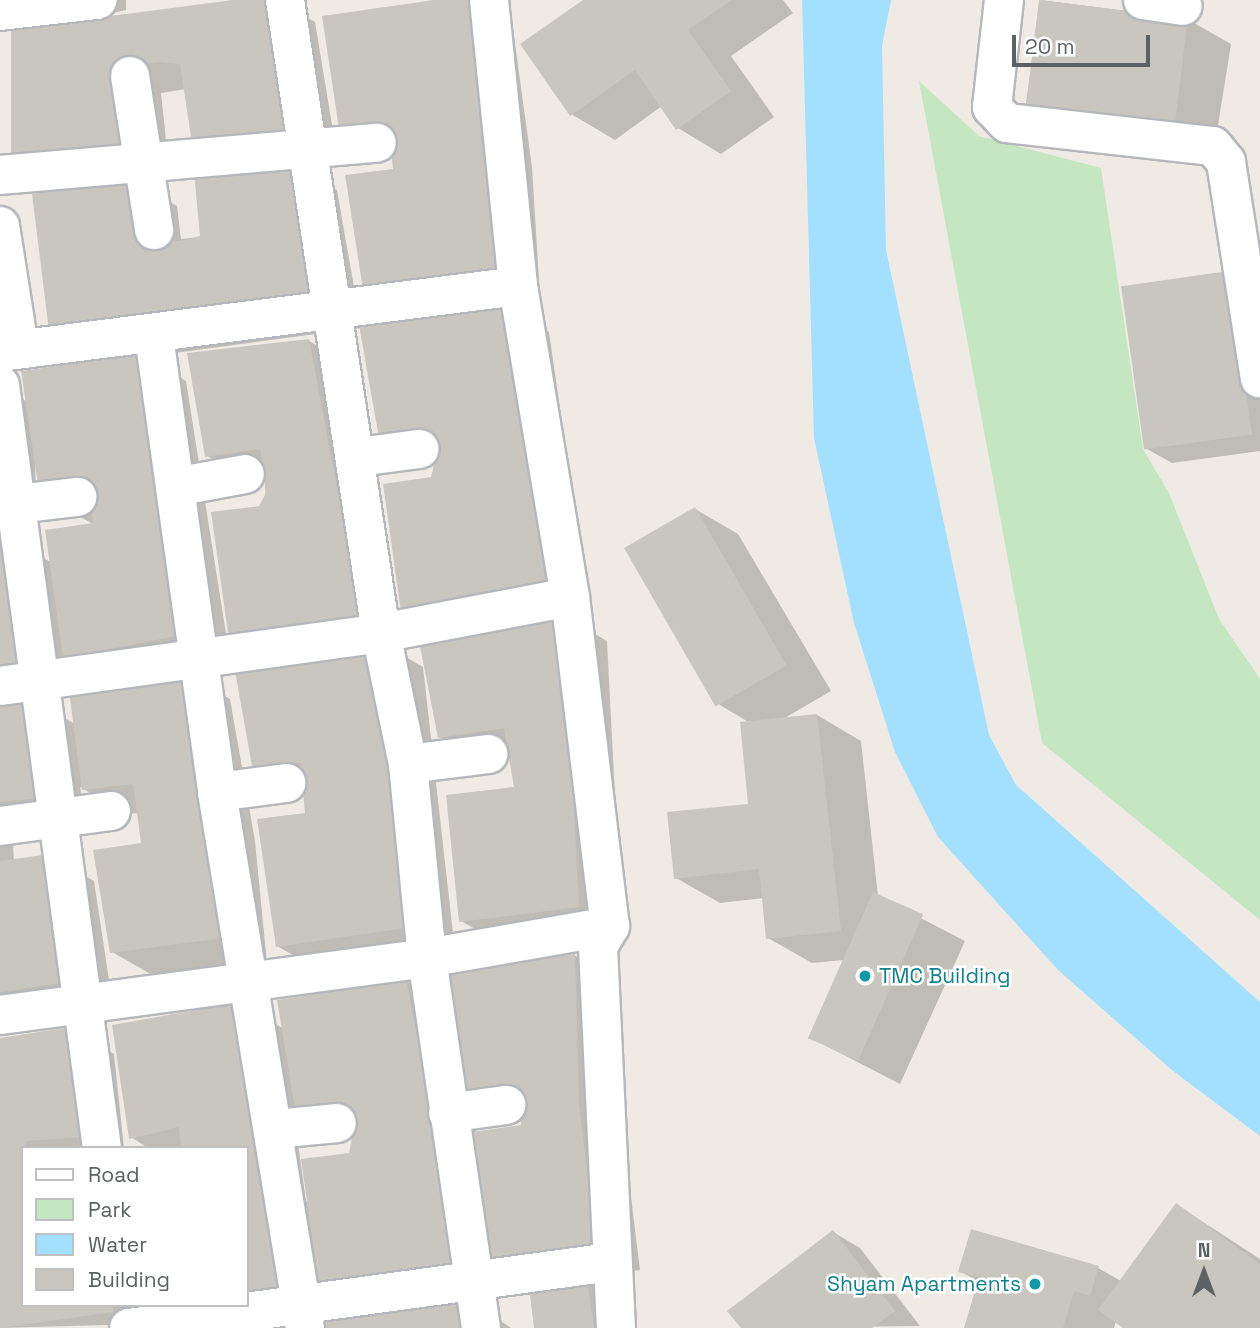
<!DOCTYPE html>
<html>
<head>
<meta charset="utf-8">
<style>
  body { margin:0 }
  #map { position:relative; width:1260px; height:1328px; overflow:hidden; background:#efebe4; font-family:"Space Grotesk",sans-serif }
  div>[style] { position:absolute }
  .green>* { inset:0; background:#c4e6c0 }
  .water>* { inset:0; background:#a3e0ff }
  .shadow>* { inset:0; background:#0003 }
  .building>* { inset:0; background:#c9c6c0; transform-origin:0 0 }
  .roads { filter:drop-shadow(2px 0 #b4b7bb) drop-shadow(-2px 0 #b4b7bb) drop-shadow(0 2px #b4b7bb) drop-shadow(0 -2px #b4b7bb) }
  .minor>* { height:38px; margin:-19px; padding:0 19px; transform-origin:19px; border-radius:19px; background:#fff }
  .dots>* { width:19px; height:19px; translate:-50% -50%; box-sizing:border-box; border:4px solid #fff; border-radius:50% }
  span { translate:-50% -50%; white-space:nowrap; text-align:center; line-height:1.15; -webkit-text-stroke:5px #fff; paint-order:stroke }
  .culture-label { font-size:21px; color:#0d838f }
  .left { translate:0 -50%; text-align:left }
  .right { translate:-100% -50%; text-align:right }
  .legend { position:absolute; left:21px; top:1146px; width:228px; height:161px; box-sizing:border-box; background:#fff; border:2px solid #bec0c1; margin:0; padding:9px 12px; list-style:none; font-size:21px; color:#5c6165 }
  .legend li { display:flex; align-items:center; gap:14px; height:35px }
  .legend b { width:35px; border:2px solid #bec0c1 }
  .north { position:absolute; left:1169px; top:1237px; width:70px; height:70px; -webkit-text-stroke:5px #fff; paint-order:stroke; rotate:0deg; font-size:19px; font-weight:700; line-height:28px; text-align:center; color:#5c6165 }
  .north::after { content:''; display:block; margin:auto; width:24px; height:32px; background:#5c6165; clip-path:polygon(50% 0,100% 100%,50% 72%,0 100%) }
  .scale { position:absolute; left:1012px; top:35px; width:138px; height:32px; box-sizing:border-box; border:4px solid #5c6165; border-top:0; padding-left:9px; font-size:21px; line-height:24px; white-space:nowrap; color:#5c6165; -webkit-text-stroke:5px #fff; paint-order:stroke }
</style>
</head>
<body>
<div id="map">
  <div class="green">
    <i style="clip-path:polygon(919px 81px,979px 136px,1101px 168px,1143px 449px,1169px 493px,1219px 619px,1260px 679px,1260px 920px,1042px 743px)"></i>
  </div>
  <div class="water">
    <i style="clip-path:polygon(802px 0,891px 0,882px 46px,886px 250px,989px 735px,1016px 785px,1260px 1002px,1260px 1136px,1173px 1071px,1058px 970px,938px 837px,895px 752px,854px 623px,814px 438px)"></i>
  </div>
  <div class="shadow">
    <i style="clip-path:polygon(0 0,126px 0,126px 10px,68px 23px,276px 0,315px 22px,337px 155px,237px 161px,193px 136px,186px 89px,161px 93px,169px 168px,57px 184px,34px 27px)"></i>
    <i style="clip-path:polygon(446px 0,473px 0,512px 22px,532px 167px,540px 296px,408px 313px,393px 152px,385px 153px,324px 18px)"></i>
    <i style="clip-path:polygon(586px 0,783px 0,793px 13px,731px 56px,774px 117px,721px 154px,678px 128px,662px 106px,615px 140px,571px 114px)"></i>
    <i style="clip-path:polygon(1041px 0,1187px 19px,1231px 44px,1213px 157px,1025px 110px)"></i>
    <i style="clip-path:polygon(293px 164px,337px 190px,361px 327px,505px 306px,549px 332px,590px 617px,569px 619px,607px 641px,622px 931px,505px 946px,461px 921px,516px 788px,511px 758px,484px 762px,440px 737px,437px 461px,424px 462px,361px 328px,145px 357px,186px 381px,230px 659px,0 697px,0 537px,51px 562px,95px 525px,41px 496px,35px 450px,36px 509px,0 386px,28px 402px,94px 362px,51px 338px,133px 180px,177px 206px,181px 239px,202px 237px)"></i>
    <i style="clip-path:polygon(1260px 323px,1260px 451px,1172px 463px,1145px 448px)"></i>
    <i style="clip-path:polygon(309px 341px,353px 366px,404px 640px,383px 644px,423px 667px,455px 951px,321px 971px,277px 946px,307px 814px,304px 789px,253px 764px,266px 479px,251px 481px,207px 456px)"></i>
    <i style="clip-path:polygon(695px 509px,738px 534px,831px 691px,783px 719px,817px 715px,861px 741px,878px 896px,965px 941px,900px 1084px,809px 1037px,844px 960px,812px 963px,768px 938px,764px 898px,720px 903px,676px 878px,750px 805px,750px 723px,720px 705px)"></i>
    <i style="clip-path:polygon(186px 673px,230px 699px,255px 841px,267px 963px,156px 977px,112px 952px,143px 845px,139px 813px,127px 814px,80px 787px,85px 822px,12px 830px,14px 861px,50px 856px,94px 881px,113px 1006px,0 1023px,0 701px,28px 697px,75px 724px)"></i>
    <i style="clip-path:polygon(evenodd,574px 955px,618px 981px,623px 1131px,640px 1270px,465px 1298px,511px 1328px,323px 1328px,322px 1319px,0 1328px,0 1040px,70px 1029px,114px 1054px,124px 1148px,23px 1148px,23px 1305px,247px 1305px,247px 1148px,148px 1148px,131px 1137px,241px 1004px,284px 1029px,406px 981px,450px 1007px,462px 1067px,574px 955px,468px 1097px,522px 1122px,523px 1126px,476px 1133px,468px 1097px,574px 955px,293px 1106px,341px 1139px,354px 1137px,350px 1155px,306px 1202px,293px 1106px)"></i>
    <i style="clip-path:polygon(1177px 1205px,1260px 1259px,1260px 1328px,1125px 1328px,1116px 1321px,1114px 1328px,965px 1328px,979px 1282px,960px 1271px,1098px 1268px,1121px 1281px)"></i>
    <i style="clip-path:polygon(833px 1232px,860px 1248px,920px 1326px,743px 1328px)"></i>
    <i style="clip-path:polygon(587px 1282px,631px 1307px,634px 1328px,536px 1328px)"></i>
  </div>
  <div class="building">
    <i style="clip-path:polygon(233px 0,272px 0,294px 130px,191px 137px,180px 64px,159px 62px,118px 68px,125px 143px,11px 160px,11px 29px)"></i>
    <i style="clip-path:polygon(434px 0,469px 0,489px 141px,497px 271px,363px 289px,345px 175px,393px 169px,388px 123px,339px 129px,322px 16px)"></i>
    <i style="clip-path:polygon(583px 0,732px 0,688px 30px,731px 91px,676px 130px,635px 70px,570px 116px,520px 44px)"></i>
    <i style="left:1039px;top:0;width:150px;height:112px;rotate:7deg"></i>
    <i style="clip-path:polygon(293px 162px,318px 303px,50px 339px,32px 194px,133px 178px,141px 240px,180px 241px,200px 236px,194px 173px)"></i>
    <i style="left:1229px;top:271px;width:165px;height:109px;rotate:82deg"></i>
    <i style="clip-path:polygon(506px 305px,547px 592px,401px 612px,383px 484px,431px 477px,435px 461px,430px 433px,379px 438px,359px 325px)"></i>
    <i style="clip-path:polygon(309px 339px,361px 615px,229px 640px,211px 512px,259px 506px,266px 493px,260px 449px,205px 457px,187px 353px)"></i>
    <i style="clip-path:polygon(143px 354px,187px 634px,63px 658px,45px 530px,93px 523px,88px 490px,40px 497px,21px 371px)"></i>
    <i style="left:695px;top:507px;width:183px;height:82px;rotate:60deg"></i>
    <i style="clip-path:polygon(7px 535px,27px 662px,0 666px,0 536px)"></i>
    <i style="clip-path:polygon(564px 614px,579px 907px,459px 922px,446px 795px,514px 787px,504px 728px,438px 738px,418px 636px)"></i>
    <i style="clip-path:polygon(379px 639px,411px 927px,276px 947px,257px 819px,305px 813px,300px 763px,252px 766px,233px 660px)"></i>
    <i style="clip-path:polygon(186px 671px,223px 938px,110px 953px,93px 850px,141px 843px,133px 784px,82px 790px,69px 691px)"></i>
    <i style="clip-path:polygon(28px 695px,42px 798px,0 802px,0 699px)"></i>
    <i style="clip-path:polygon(817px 714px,841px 931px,766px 939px,759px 869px,674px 879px,667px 812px,748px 804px,740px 722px)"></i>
    <i style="clip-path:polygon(50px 854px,69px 982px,0 992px,0 861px)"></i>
    <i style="left:873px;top:892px;width:55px;height:160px;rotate:24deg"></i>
    <i style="clip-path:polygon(575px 954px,579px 1105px,597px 1246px,491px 1259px,473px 1132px,521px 1125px,516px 1092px,468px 1099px,450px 973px)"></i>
    <i style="clip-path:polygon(406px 980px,465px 1267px,319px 1288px,301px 1159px,349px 1153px,353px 1133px,345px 1106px,296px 1115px,277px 1000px)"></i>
    <i style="clip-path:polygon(241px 1002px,284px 1286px,247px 1294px,247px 1148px,181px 1148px,179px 1127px,129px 1139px,112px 1025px)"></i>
    <i style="clip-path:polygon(71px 1027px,82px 1137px,27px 1141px,23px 1148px,23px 1305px,112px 1305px,113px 1312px,0 1328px,0 1038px)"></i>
    <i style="clip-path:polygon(1176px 1203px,1260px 1264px,1260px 1328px,1123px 1328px,1098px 1310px)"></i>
    <i style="clip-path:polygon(971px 1229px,1099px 1266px,1090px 1296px,1074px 1291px,1063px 1328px,964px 1328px,979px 1277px,958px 1272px)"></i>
    <i style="clip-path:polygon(833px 1230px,895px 1311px,872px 1328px,741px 1328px,727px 1311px)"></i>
    <i style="clip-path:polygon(587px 1280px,594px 1328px,534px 1328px,529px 1286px)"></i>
    <i style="clip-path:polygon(467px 1297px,471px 1328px,321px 1328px,320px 1317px)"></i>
  </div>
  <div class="roads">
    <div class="minor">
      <i style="left:285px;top:0;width:640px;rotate:81.38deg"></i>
      <i style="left:381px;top:633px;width:134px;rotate:78.4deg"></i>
      <i style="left:408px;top:764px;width:195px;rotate:84.4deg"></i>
      <i style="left:427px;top:958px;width:374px;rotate:81.7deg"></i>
      <i style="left:489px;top:0;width:287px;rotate:84.2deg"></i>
      <i style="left:518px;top:286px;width:315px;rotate:80.5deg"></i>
      <i style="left:570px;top:597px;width:331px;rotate:83.1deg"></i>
      <i style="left:610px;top:926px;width:24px;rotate:120deg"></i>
      <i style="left:598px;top:947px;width:381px;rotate:87.3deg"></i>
      <i style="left:1004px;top:0;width:108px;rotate:96.4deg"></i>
      <i style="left:992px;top:107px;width:22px;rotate:47deg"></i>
      <i style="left:1007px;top:123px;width:207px;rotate:6.4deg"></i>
      <i style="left:1213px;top:146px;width:21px;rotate:51deg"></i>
      <i style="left:1226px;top:162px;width:219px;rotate:81.1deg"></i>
      <i style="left:1143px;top:0;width:40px;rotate:8.5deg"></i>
      <i style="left:0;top:11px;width:98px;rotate:-6.5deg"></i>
      <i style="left:130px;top:76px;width:156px;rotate:81.1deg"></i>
      <i style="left:0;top:175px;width:378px;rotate:-4.9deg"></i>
      <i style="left:0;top:226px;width:123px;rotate:81.1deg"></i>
      <i style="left:154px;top:336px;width:460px;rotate:82.1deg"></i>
      <i style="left:217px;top:792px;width:543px;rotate:80.68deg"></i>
      <i style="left:0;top:352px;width:522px;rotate:-7.26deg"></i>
      <i style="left:0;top:385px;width:770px;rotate:82.39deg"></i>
      <i style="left:359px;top:457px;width:61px;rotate:-7.6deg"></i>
      <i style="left:175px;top:487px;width:71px;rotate:-10.5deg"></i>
      <i style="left:0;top:506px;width:78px;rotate:-6.7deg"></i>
      <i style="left:0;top:686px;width:385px;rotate:-7.9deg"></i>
      <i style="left:381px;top:633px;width:192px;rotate:-10.8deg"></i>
      <i style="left:408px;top:764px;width:81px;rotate:-7.1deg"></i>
      <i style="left:217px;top:792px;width:70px;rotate:-7.4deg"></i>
      <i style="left:0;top:826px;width:112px;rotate:-7.7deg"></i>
      <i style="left:0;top:1015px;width:431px;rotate:-7.6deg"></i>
      <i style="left:427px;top:958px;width:186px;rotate:-9.9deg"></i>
      <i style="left:448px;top:1113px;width:59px;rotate:-7.9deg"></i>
      <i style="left:275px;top:1129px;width:62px;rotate:-5.5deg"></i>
      <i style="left:129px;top:1328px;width:486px;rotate:-7.8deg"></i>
    </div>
  </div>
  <div class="dots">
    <i style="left:865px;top:976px;background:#0f9aa8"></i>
    <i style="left:1035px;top:1284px;background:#0f9aa8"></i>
  </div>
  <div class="culture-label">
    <span class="left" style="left:879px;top:976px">TMC Building</span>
    <span class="right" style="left:1021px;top:1284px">Shyam Apartments</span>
  </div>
  <ul class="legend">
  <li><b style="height:9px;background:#fff"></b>Road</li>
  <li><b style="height:19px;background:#c4e6c0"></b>Park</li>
  <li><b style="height:19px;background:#a3e0ff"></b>Water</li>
  <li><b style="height:19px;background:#c9c6c0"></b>Building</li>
  </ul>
  <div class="north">N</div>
  <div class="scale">20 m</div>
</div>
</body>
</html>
